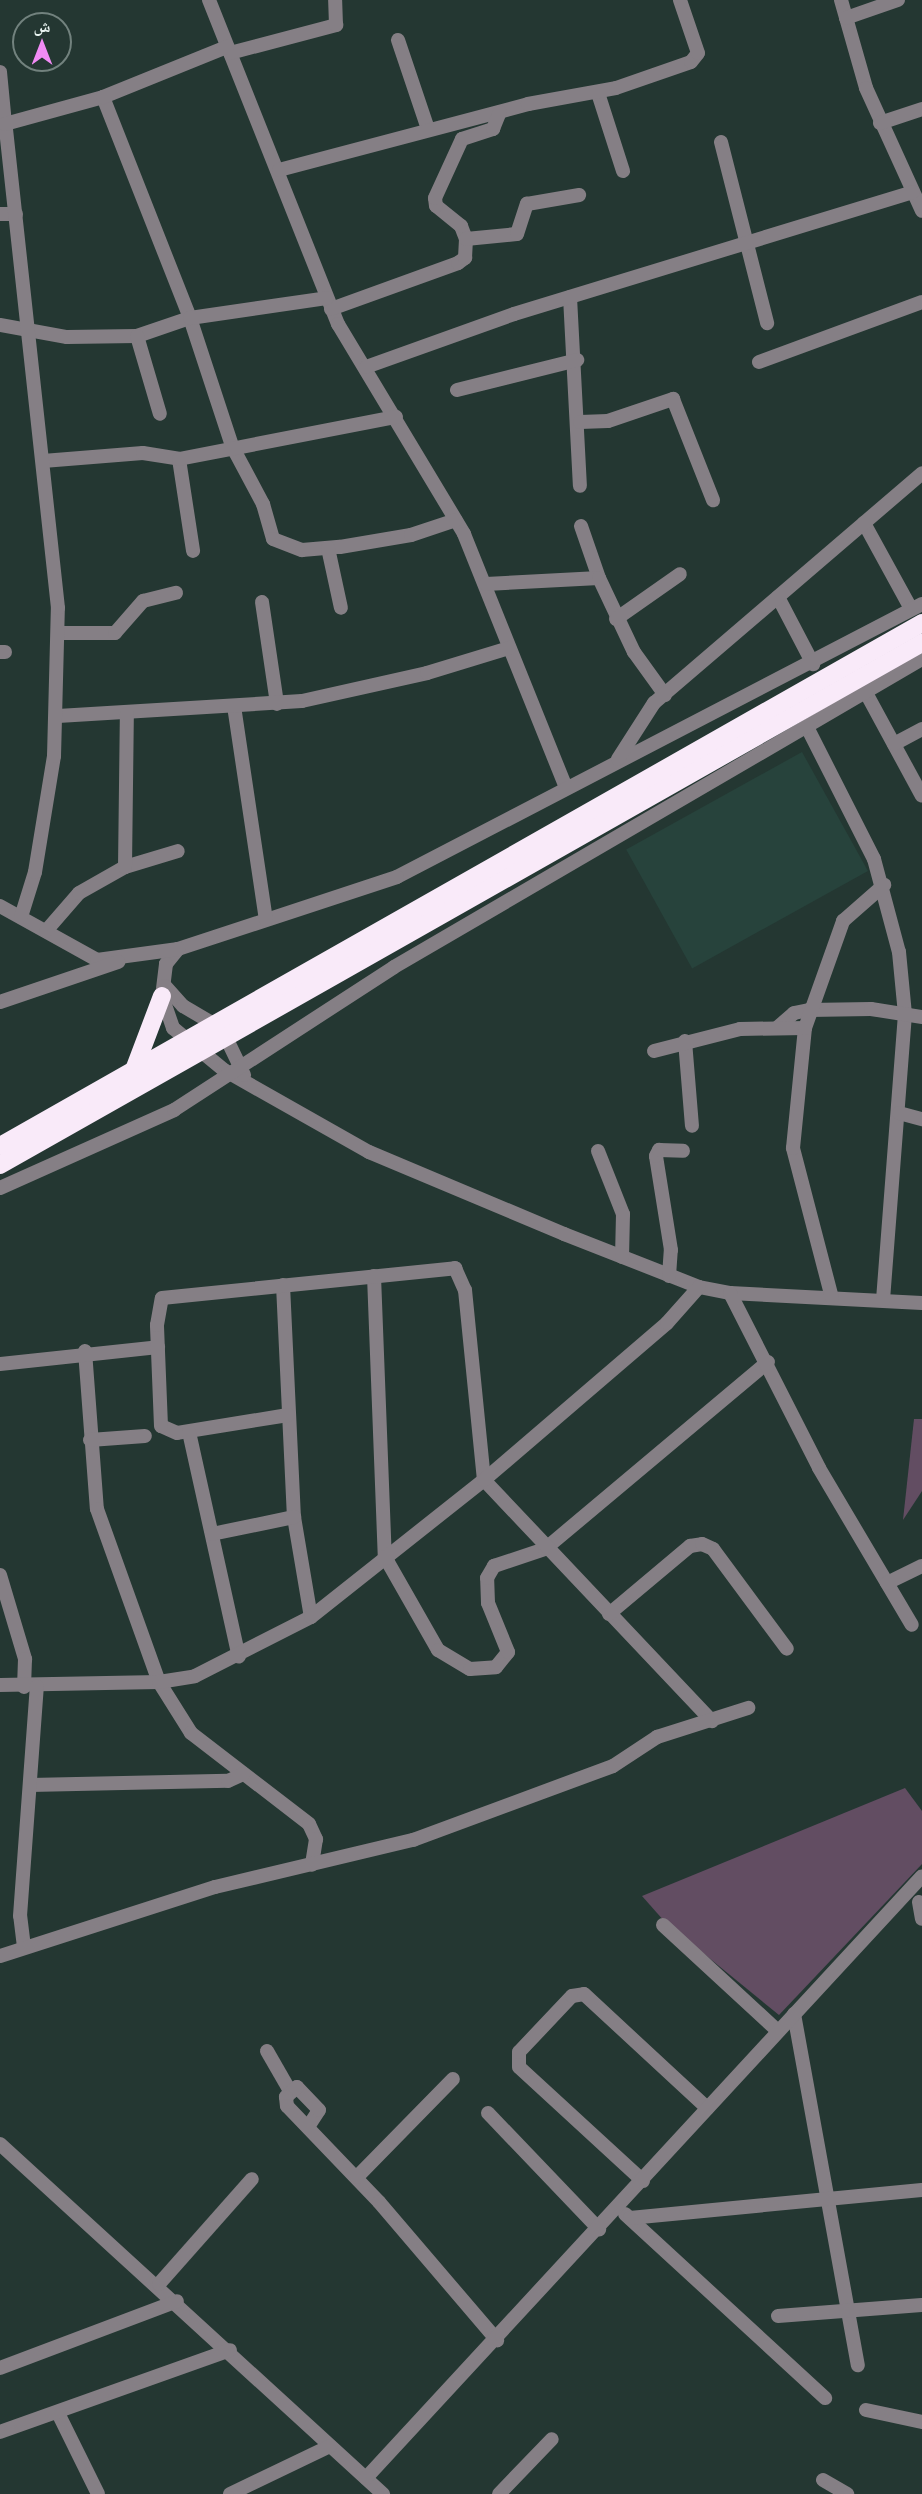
<!DOCTYPE html>
<html>
<head>
<meta charset="utf-8">
<style>
  body { margin:0 }
  #map { position:relative; width:922px; height:2494px; overflow:hidden; background:#243732; font-family:Barlow,"Noto Naskh Arabic",sans-serif }
  div>[style] { position:absolute }
  .built>* { inset:0; background:#27433c; transform-origin:0 0 }
  .green>* { inset:0; background:#624d62 }
  .minor>* { height:14px; margin:-7px; padding:0 7px; transform-origin:7px; border-radius:7px; background:#857f85 }
  .highway>* { height:18px; margin:-9px; padding:0 9px; transform-origin:9px; border-radius:9px; background:#f9eaf9 }
  span { translate:-50% -50%; white-space:nowrap; text-align:center; line-height:1.15; -webkit-text-stroke:6px #243732; paint-order:stroke }
  .north { position:absolute; left:12px; top:12px; width:60px; height:60px; box-sizing:border-box; background:#243732; border:2px solid #72827e; border-radius:50%; rotate:0deg; font-size:16px; font-weight:700; line-height:24px; text-align:center; color:#e8f3f0 }
  .north::after { content:''; display:block; margin:auto; width:21px; height:27px; background:#f18bf5; clip-path:polygon(50% 0,100% 100%,50% 72%,0 100%) }
</style>
</head>
<body>
<div id="map">
  <div class="built">
    <i style="left:802px;top:752px;width:136px;height:201px;rotate:61deg"></i>
  </div>
  <div class="green">
    <i style="clip-path:polygon(914px 1419px,922px 1419px,922px 1491px,903px 1520px)"></i>
    <i style="clip-path:polygon(905px 1788px,922px 1811px,922px 1864px,779px 2015px,665px 1922px,642px 1896px)"></i>
  </div>
  <div class="minor">
    <i style="left:209px;top:0;width:349px;rotate:68.3deg"></i>
    <i style="left:338px;top:324px;width:245px;rotate:59deg"></i>
    <i style="left:464px;top:534px;width:274px;rotate:68.1deg"></i>
    <i style="left:841px;top:0;width:91px;rotate:74.1deg"></i>
    <i style="left:866px;top:88px;width:135px;rotate:65.5deg"></i>
    <i style="left:846px;top:18px;width:55px;rotate:-19.1deg"></i>
    <i style="left:398px;top:40px;width:94px;rotate:71.4deg"></i>
    <i style="left:230px;top:53px;width:110px;rotate:-14.8deg"></i>
    <i style="left:336px;top:25px;width:25px;rotate:-92deg"></i>
    <i style="left:0;top:72px;width:52px;rotate:84.5deg"></i>
    <i style="left:5px;top:124px;width:5px;rotate:180deg"></i>
    <i style="left:598px;top:93px;width:82px;rotate:72.2deg"></i>
    <i style="left:103px;top:97px;width:238px;rotate:68.5deg"></i>
    <i style="left:190px;top:318px;width:135px;rotate:71.8deg"></i>
    <i style="left:232px;top:446px;width:66px;rotate:61.9deg"></i>
    <i style="left:263px;top:504px;width:36px;rotate:74deg"></i>
    <i style="left:273px;top:539px;width:31px;rotate:21deg"></i>
    <i style="left:302px;top:550px;width:38px;rotate:-5deg"></i>
    <i style="left:340px;top:547px;width:72px;rotate:-9.6deg"></i>
    <i style="left:411px;top:535px;width:47px;rotate:-18.4deg"></i>
    <i style="left:880px;top:123px;width:44px;rotate:-18.4deg"></i>
    <i style="left:721px;top:142px;width:187px;rotate:75.7deg"></i>
    <i style="left:279px;top:170px;width:258px;rotate:-14.8deg"></i>
    <i style="left:528px;top:104px;width:89px;rotate:-10.3deg"></i>
    <i style="left:616px;top:88px;width:79px;rotate:-19.1deg"></i>
    <i style="left:691px;top:62px;width:11px;rotate:-52deg"></i>
    <i style="left:698px;top:53px;width:56px;rotate:-108.8deg"></i>
    <i style="left:0;top:214px;width:16px"></i>
    <i style="left:466px;top:239px;width:14px;rotate:-111deg"></i>
    <i style="left:461px;top:226px;width:32px;rotate:-141deg"></i>
    <i style="left:436px;top:206px;width:8px;rotate:-97deg"></i>
    <i style="left:435px;top:198px;width:65px;rotate:-65.4deg"></i>
    <i style="left:462px;top:139px;width:33px;rotate:-18deg"></i>
    <i style="left:493px;top:129px;width:18px;rotate:-68deg"></i>
    <i style="left:570px;top:297px;width:189px;rotate:87deg"></i>
    <i style="left:331px;top:309px;width:135px;rotate:-19.9deg"></i>
    <i style="left:458px;top:263px;width:9px;rotate:-36deg"></i>
    <i style="left:465px;top:258px;width:19px;rotate:-87deg"></i>
    <i style="left:466px;top:239px;width:51px;rotate:-5.6deg"></i>
    <i style="left:517px;top:234px;width:32px;rotate:-72deg"></i>
    <i style="left:527px;top:204px;width:53px;rotate:-9.8deg"></i>
    <i style="left:0;top:325px;width:68px;rotate:10.2deg"></i>
    <i style="left:67px;top:337px;width:70px;rotate:-0.8deg"></i>
    <i style="left:137px;top:336px;width:56px;rotate:-18.8deg"></i>
    <i style="left:190px;top:318px;width:138px;rotate:-8.3deg"></i>
    <i style="left:137px;top:336px;width:81px;rotate:73.6deg"></i>
    <i style="left:759px;top:362px;width:174px;rotate:-20.2deg"></i>
    <i style="left:366px;top:367px;width:157px;rotate:-19.7deg"></i>
    <i style="left:514px;top:314px;width:417px;rotate:-17deg"></i>
    <i style="left:457px;top:390px;width:124px;rotate:-14deg"></i>
    <i style="left:580px;top:422px;width:28px;rotate:-2deg"></i>
    <i style="left:608px;top:421px;width:69px;rotate:-18.7deg"></i>
    <i style="left:673px;top:399px;width:109px;rotate:68.4deg"></i>
    <i style="left:179px;top:459px;width:93px;rotate:81.3deg"></i>
    <i style="left:43px;top:461px;width:100px;rotate:-4.6deg"></i>
    <i style="left:143px;top:453px;width:36px;rotate:9deg"></i>
    <i style="left:179px;top:459px;width:221px;rotate:-11deg"></i>
    <i style="left:864px;top:523px;width:98px;rotate:61.3deg"></i>
    <i style="left:581px;top:526px;width:55px;rotate:70.9deg"></i>
    <i style="left:328px;top:548px;width:61px;rotate:77.8deg"></i>
    <i style="left:486px;top:584px;width:113px;rotate:-3deg"></i>
    <i style="left:599px;top:578px;width:82px;rotate:64.7deg"></i>
    <i style="left:634px;top:652px;width:53px;rotate:54.2deg"></i>
    <i style="left:778px;top:597px;width:76px;rotate:62.4deg"></i>
    <i style="left:262px;top:602px;width:103px;rotate:81.6deg"></i>
    <i style="left:922px;top:604px;width:592px;rotate:152.53deg"></i>
    <i style="left:397px;top:877px;width:231px;rotate:161.8deg"></i>
    <i style="left:178px;top:949px;width:19px;rotate:129deg"></i>
    <i style="left:166px;top:964px;width:32px;rotate:97deg"></i>
    <i style="left:162px;top:996px;width:34px;rotate:71deg"></i>
    <i style="left:173px;top:1028px;width:66px;rotate:39.5deg"></i>
    <i style="left:224px;top:1070px;width:167px;rotate:29.5deg"></i>
    <i style="left:369px;top:1152px;width:212px;rotate:22.8deg"></i>
    <i style="left:564px;top:1234px;width:145px;rotate:21.4deg"></i>
    <i style="left:699px;top:1287px;width:32px;rotate:11deg"></i>
    <i style="left:730px;top:1293px;width:192px;rotate:3deg"></i>
    <i style="left:616px;top:619px;width:78px;rotate:-35.1deg"></i>
    <i style="left:58px;top:633px;width:57px"></i>
    <i style="left:115px;top:633px;width:43px;rotate:-48.8deg"></i>
    <i style="left:143px;top:601px;width:34px;rotate:-14deg"></i>
    <i style="left:0;top:652px;width:5px"></i>
    <i style="left:865px;top:691px;width:119px;rotate:61.5deg"></i>
    <i style="left:234px;top:706px;width:216px;rotate:81.5deg"></i>
    <i style="left:58px;top:716px;width:244px;rotate:-3.5deg"></i>
    <i style="left:302px;top:701px;width:128px;rotate:-12.6deg"></i>
    <i style="left:427px;top:673px;width:86px;rotate:-17deg"></i>
    <i style="left:807px;top:727px;width:148px;rotate:63.1deg"></i>
    <i style="left:874px;top:859px;width:96px;rotate:75deg"></i>
    <i style="left:899px;top:952px;width:62px;rotate:84.5deg"></i>
    <i style="left:905px;top:1014px;width:287px;rotate:94.4deg"></i>
    <i style="left:894px;top:744px;width:32px;rotate:-28deg"></i>
    <i style="left:618px;top:759px;width:67px;rotate:-57.3deg"></i>
    <i style="left:654px;top:703px;width:353px;rotate:-40.6deg"></i>
    <i style="left:125px;top:867px;width:55px;rotate:-16.8deg"></i>
    <i style="left:0;top:906px;width:111px;rotate:29.1deg"></i>
    <i style="left:97px;top:960px;width:82px;rotate:-7.7deg"></i>
    <i style="left:21px;top:917px;width:47px;rotate:-72.7deg"></i>
    <i style="left:35px;top:872px;width:118px;rotate:-80.7deg"></i>
    <i style="left:54px;top:756px;width:148px;rotate:-88.5deg"></i>
    <i style="left:58px;top:608px;width:487px;rotate:-96.2deg"></i>
    <i style="left:5px;top:124px;width:102px;rotate:-15.4deg"></i>
    <i style="left:103px;top:97px;width:134px;rotate:-22deg"></i>
    <i style="left:46px;top:931px;width:50px;rotate:-49deg"></i>
    <i style="left:79px;top:893px;width:53px;rotate:-29.5deg"></i>
    <i style="left:125px;top:867px;width:153px;rotate:-89.3deg"></i>
    <i style="left:165px;top:986px;width:27px;rotate:48deg"></i>
    <i style="left:183px;top:1006px;width:45px;rotate:30.5deg"></i>
    <i style="left:222px;top:1029px;width:51px;rotate:64.4deg"></i>
    <i style="left:0;top:1002px;width:125px;rotate:-18.7deg"></i>
    <i style="left:778px;top:1027px;width:21px;rotate:-41deg"></i>
    <i style="left:794px;top:1013px;width:15px;rotate:-11deg"></i>
    <i style="left:809px;top:1010px;width:62px;rotate:-0.9deg"></i>
    <i style="left:871px;top:1009px;width:52px;rotate:8.9deg"></i>
    <i style="left:685px;top:1041px;width:85px;rotate:85.3deg"></i>
    <i style="left:654px;top:1051px;width:89px;rotate:-14.3deg"></i>
    <i style="left:740px;top:1029px;width:65px;rotate:-0.9deg"></i>
    <i style="left:899px;top:1113px;width:24px;rotate:15deg"></i>
    <i style="left:598px;top:1151px;width:68px;rotate:68.4deg"></i>
    <i style="left:623px;top:1214px;width:43px;rotate:91.3deg"></i>
    <i style="left:0;top:1188px;width:191px;rotate:-24.1deg"></i>
    <i style="left:174px;top:1110px;width:262px;rotate:-33deg"></i>
    <i style="left:394px;top:967px;width:611px;rotate:-30.26deg"></i>
    <i style="left:374px;top:1276px;width:281px;rotate:87.8deg"></i>
    <i style="left:385px;top:1557px;width:107px;rotate:60.3deg"></i>
    <i style="left:438px;top:1650px;width:37px;rotate:31deg"></i>
    <i style="left:470px;top:1669px;width:26px;rotate:-4deg"></i>
    <i style="left:496px;top:1667px;width:19px;rotate:-51deg"></i>
    <i style="left:508px;top:1652px;width:53px;rotate:-112.2deg"></i>
    <i style="left:488px;top:1603px;width:25px;rotate:-92deg"></i>
    <i style="left:487px;top:1578px;width:14px;rotate:-60deg"></i>
    <i style="left:494px;top:1566px;width:54px;rotate:-18.4deg"></i>
    <i style="left:545px;top:1549px;width:291px;rotate:-40deg"></i>
    <i style="left:669px;top:1276px;width:26px;rotate:-86deg"></i>
    <i style="left:671px;top:1250px;width:95px;rotate:-99.1deg"></i>
    <i style="left:656px;top:1156px;width:7px;rotate:-63deg"></i>
    <i style="left:659px;top:1150px;width:24px;rotate:2deg"></i>
    <i style="left:283px;top:1285px;width:232px;rotate:87.3deg"></i>
    <i style="left:294px;top:1517px;width:101px;rotate:80.4deg"></i>
    <i style="left:730px;top:1293px;width:196px;rotate:63deg"></i>
    <i style="left:819px;top:1468px;width:182px;rotate:59.4deg"></i>
    <i style="left:832px;top:1298px;width:155px;rotate:-104.6deg"></i>
    <i style="left:793px;top:1148px;width:121px;rotate:-84.3deg"></i>
    <i style="left:805px;top:1028px;width:114px;rotate:-70.4deg"></i>
    <i style="left:843px;top:921px;width:55px;rotate:-41.3deg"></i>
    <i style="left:85px;top:1351px;width:158px;rotate:85.7deg"></i>
    <i style="left:97px;top:1509px;width:184px;rotate:70.3deg"></i>
    <i style="left:159px;top:1682px;width:60px;rotate:57.9deg"></i>
    <i style="left:191px;top:1733px;width:149px;rotate:37.6deg"></i>
    <i style="left:309px;top:1824px;width:17px;rotate:65deg"></i>
    <i style="left:316px;top:1839px;width:26px;rotate:99deg"></i>
    <i style="left:0;top:1364px;width:159px;rotate:-6.1deg"></i>
    <i style="left:288px;top:1415px;width:112px;rotate:170.8deg"></i>
    <i style="left:177px;top:1433px;width:17px;rotate:-156deg"></i>
    <i style="left:161px;top:1426px;width:101px;rotate:-92.3deg"></i>
    <i style="left:157px;top:1325px;width:27px;rotate:-80deg"></i>
    <i style="left:162px;top:1298px;width:295px;rotate:-5.8deg"></i>
    <i style="left:455px;top:1268px;width:24px;rotate:66deg"></i>
    <i style="left:465px;top:1290px;width:191px;rotate:84.3deg"></i>
    <i style="left:484px;top:1480px;width:332px;rotate:46.6deg"></i>
    <i style="left:189px;top:1432px;width:230px;rotate:77.5deg"></i>
    <i style="left:90px;top:1440px;width:55px;rotate:-4.2deg"></i>
    <i style="left:212px;top:1534px;width:84px;rotate:-11.7deg"></i>
    <i style="left:0;top:1575px;width:88px;rotate:73.4deg"></i>
    <i style="left:25px;top:1659px;width:28px;rotate:92deg"></i>
    <i style="left:887px;top:1583px;width:39px;rotate:-26deg"></i>
    <i style="left:609px;top:1614px;width:106px;rotate:-40deg"></i>
    <i style="left:690px;top:1546px;width:12px;rotate:-9deg"></i>
    <i style="left:702px;top:1544px;width:12px;rotate:24deg"></i>
    <i style="left:713px;top:1549px;width:124px;rotate:53.5deg"></i>
    <i style="left:0;top:1685px;width:159px;rotate:-1.1deg"></i>
    <i style="left:159px;top:1682px;width:36px;rotate:-9deg"></i>
    <i style="left:195px;top:1676px;width:130px;rotate:-27deg"></i>
    <i style="left:311px;top:1617px;width:221px;rotate:-38.4deg"></i>
    <i style="left:484px;top:1480px;width:241px;rotate:-40.6deg"></i>
    <i style="left:667px;top:1323px;width:48px;rotate:-48.4deg"></i>
    <i style="left:30px;top:1785px;width:198px;rotate:-1.2deg"></i>
    <i style="left:228px;top:1781px;width:17px;rotate:-25deg"></i>
    <i style="left:919px;top:1902px;width:17px;rotate:80deg"></i>
    <i style="left:663px;top:1925px;width:156px;rotate:42.7deg"></i>
    <i style="left:24px;top:1947px;width:31px;rotate:-97deg"></i>
    <i style="left:20px;top:1916px;width:230px;rotate:-85.8deg"></i>
    <i style="left:0;top:1956px;width:226px;rotate:-17.8deg"></i>
    <i style="left:215px;top:1887px;width:204px;rotate:-13.4deg"></i>
    <i style="left:413px;top:1840px;width:213px;rotate:-20.3deg"></i>
    <i style="left:613px;top:1766px;width:53px;rotate:-33.4deg"></i>
    <i style="left:657px;top:1737px;width:96px;rotate:-17.7deg"></i>
    <i style="left:794px;top:2014px;width:357px;rotate:79.7deg"></i>
    <i style="left:267px;top:2051px;width:46px;rotate:60.1deg"></i>
    <i style="left:488px;top:2113px;width:161px;rotate:46.3deg"></i>
    <i style="left:308px;top:2127px;width:20px;rotate:-57deg"></i>
    <i style="left:319px;top:2110px;width:32px;rotate:-134deg"></i>
    <i style="left:297px;top:2087px;width:15px;rotate:138deg"></i>
    <i style="left:286px;top:2097px;width:9px;rotate:84deg"></i>
    <i style="left:287px;top:2106px;width:133px;rotate:46.2deg"></i>
    <i style="left:379px;top:2202px;width:182px;rotate:49.5deg"></i>
    <i style="left:0;top:2144px;width:519px;rotate:42.42deg"></i>
    <i style="left:357px;top:2177px;width:137px;rotate:-45.6deg"></i>
    <i style="left:643px;top:2181px;width:168px;rotate:-137.4deg"></i>
    <i style="left:519px;top:2067px;width:15px;rotate:-90deg"></i>
    <i style="left:519px;top:2052px;width:77px;rotate:-46.6deg"></i>
    <i style="left:572px;top:1996px;width:12px;rotate:-9deg"></i>
    <i style="left:584px;top:1994px;width:168px;rotate:42.8deg"></i>
    <i style="left:625px;top:2214px;width:272px;rotate:42.6deg"></i>
    <i style="left:630px;top:2218px;width:293px;rotate:-5.5deg"></i>
    <i style="left:159px;top:2284px;width:140px;rotate:-48.5deg"></i>
    <i style="left:778px;top:2316px;width:144px;rotate:-4.4deg"></i>
    <i style="left:0;top:2368px;width:189px;rotate:-20.7deg"></i>
    <i style="left:866px;top:2410px;width:57px;rotate:12.1deg"></i>
    <i style="left:58px;top:2413px;width:90px;rotate:63.7deg"></i>
    <i style="left:0;top:2432px;width:244px;rotate:-19.6deg"></i>
    <i style="left:366px;top:2478px;width:819px;rotate:-47.27deg"></i>
    <i style="left:823px;top:2480px;width:28px;rotate:30deg"></i>
    <i style="left:230px;top:2494px;width:111px;rotate:-25.6deg"></i>
    <i style="left:499px;top:2494px;width:76px;rotate:-46.1deg"></i>
  </div>
  <div class="highway">
    <i style="left:134px;top:1070px;width:79px;rotate:-69.3deg"></i>
    <i style="left:0;top:1146px;width:1060px;rotate:-29.56deg"></i>
    <i style="left:0;top:1165px;width:1060px;rotate:-29.52deg"></i>
  </div>
  <div class="north">ش</div>
</div>
</body>
</html>
